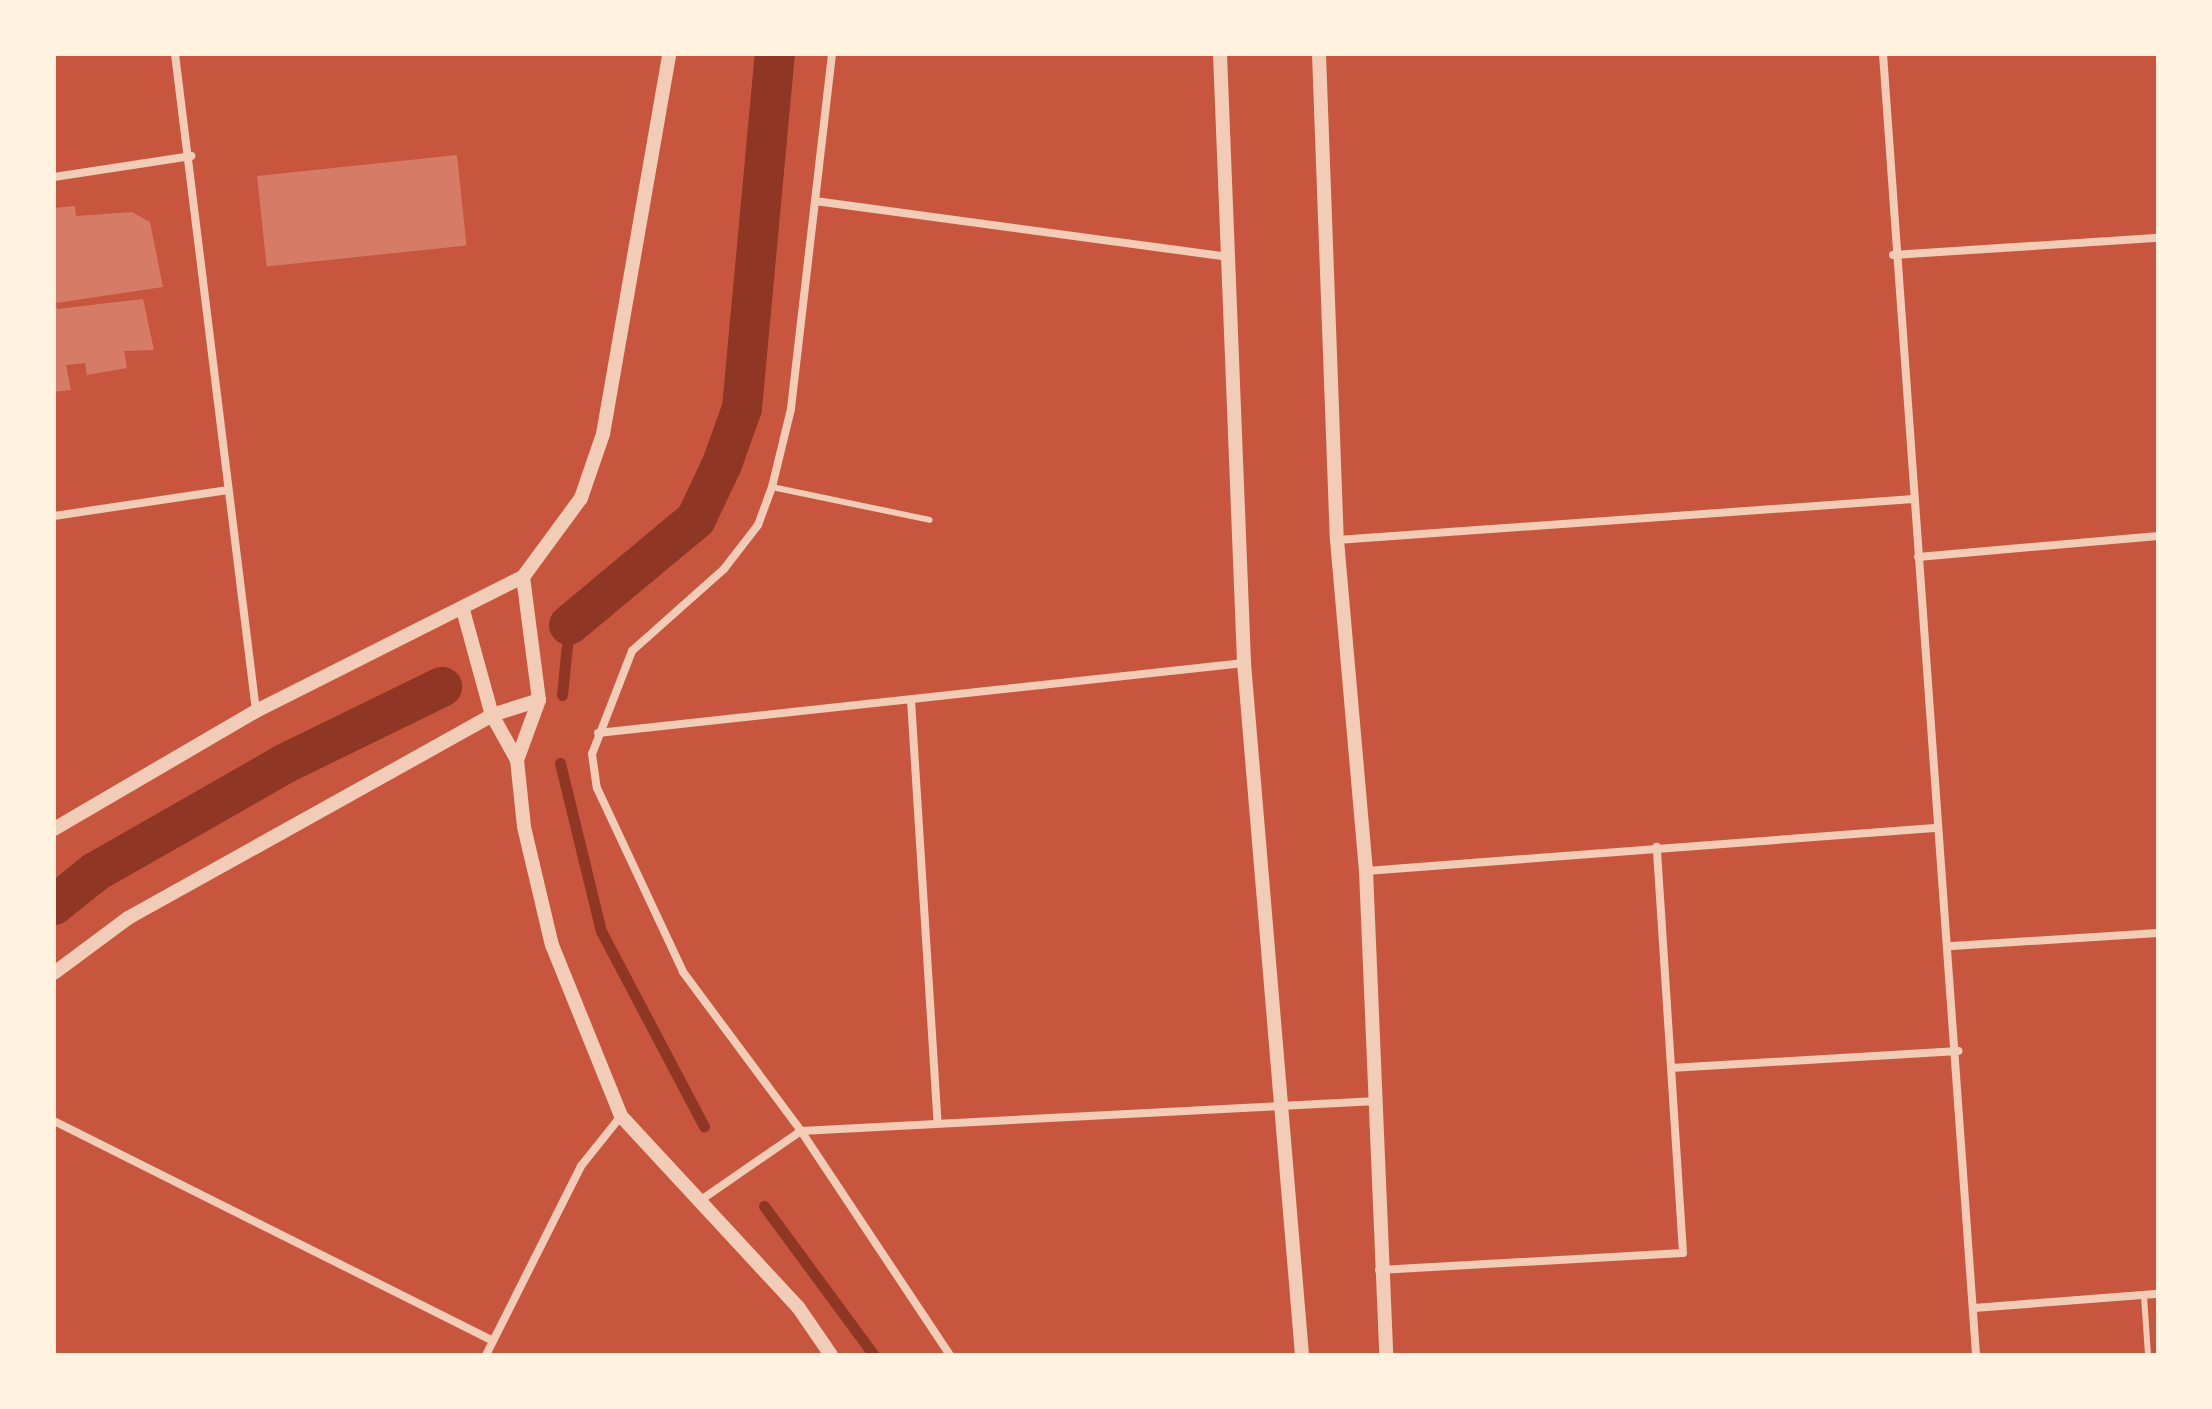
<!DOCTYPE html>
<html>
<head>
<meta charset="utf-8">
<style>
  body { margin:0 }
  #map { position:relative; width:2212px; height:1409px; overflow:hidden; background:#c8553d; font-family:"Noto Sans",sans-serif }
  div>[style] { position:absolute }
  .stream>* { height:11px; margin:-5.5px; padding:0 5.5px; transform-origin:5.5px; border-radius:5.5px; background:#8f3625 }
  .canal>* { height:40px; margin:-20px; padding:0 20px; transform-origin:20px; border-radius:20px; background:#8f3625 }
  .building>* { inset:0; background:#d67c66; transform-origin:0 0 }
  .service>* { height:6px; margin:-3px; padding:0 3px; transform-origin:3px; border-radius:3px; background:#f1ccb7 }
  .minor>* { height:8px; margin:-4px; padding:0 4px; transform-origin:4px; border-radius:4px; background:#f1ccb7 }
  .tertiary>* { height:14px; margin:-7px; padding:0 7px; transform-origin:7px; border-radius:7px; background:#f1ccb7 }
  span { translate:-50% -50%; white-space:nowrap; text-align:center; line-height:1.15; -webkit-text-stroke:6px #fff3e0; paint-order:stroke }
  .frame { position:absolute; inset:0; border:56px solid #fff3e0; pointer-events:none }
</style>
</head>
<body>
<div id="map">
  <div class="stream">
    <i style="left:562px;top:695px;width:70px;rotate:-84.3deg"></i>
    <i style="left:560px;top:763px;width:173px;rotate:76.3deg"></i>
    <i style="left:601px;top:931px;width:221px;rotate:62.2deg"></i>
    <i style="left:764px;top:1206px;width:185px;rotate:53.6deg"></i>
  </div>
  <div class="canal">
    <i style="left:569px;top:625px;width:165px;rotate:-39.8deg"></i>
    <i style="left:696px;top:519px;width:61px;rotate:-64.7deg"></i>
    <i style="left:722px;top:464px;width:59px;rotate:-70.3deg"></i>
    <i style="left:742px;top:408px;width:356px;rotate:-84.7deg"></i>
    <i style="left:54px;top:905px;width:53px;rotate:-38.8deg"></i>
    <i style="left:95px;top:872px;width:218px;rotate:-29.7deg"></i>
    <i style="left:284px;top:764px;width:176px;rotate:-26deg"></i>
  </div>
  <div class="building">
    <i style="left:457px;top:155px;width:91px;height:201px;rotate:84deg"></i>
    <i style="clip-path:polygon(75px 206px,76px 216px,132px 212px,150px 222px,163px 287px,56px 303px,57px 309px,143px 299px,154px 350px,124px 351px,127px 368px,87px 375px,85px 363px,66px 365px,71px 390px,54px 392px,54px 208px)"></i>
  </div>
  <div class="service">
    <i style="left:772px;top:487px;width:161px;rotate:11.8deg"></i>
    <i style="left:2144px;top:1296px;width:59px;rotate:86.1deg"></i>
  </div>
  <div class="minor">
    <i style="left:175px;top:54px;width:662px;rotate:82.97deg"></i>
    <i style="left:832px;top:54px;width:357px;rotate:96.6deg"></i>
    <i style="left:791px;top:409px;width:80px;rotate:103.7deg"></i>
    <i style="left:772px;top:487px;width:40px;rotate:110.2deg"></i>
    <i style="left:758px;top:525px;width:56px;rotate:127.7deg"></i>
    <i style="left:724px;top:569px;width:123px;rotate:138.3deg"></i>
    <i style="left:632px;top:651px;width:110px;rotate:111.2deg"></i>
    <i style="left:592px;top:754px;width:34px;rotate:82deg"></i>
    <i style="left:597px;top:788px;width:203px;rotate:64.9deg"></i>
    <i style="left:683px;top:972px;width:198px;rotate:53.4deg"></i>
    <i style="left:801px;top:1131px;width:269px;rotate:56.4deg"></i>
    <i style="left:1883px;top:54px;width:1304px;rotate:85.91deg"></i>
    <i style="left:54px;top:177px;width:139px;rotate:-8.7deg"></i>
    <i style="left:815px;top:201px;width:418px;rotate:7.7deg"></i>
    <i style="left:1893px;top:255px;width:266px;rotate:-3.7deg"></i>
    <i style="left:54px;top:516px;width:176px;rotate:-8.5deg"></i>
    <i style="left:1337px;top:540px;width:578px;rotate:-4.06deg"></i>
    <i style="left:1918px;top:557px;width:241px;rotate:-5deg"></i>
    <i style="left:911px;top:700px;width:420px;rotate:86.4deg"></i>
    <i style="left:598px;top:733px;width:650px;rotate:-6.18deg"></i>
    <i style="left:1366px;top:871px;width:570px;rotate:-4.33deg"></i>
    <i style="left:1952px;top:946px;width:206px;rotate:-3.6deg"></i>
    <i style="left:1671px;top:1068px;width:288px;rotate:-3.4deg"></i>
    <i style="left:54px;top:1121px;width:491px;rotate:26.6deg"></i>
    <i style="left:698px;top:1202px;width:125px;rotate:-34.6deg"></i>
    <i style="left:801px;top:1131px;width:577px;rotate:-2.98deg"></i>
    <i style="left:1379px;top:1270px;width:304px;rotate:-3.2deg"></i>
    <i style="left:1683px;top:1253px;width:407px;rotate:-93.7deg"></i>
    <i style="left:1974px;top:1308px;width:185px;rotate:-4.4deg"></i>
    <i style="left:486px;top:1355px;width:212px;rotate:-63.3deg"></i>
    <i style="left:581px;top:1166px;width:64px;rotate:-51.3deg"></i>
  </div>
  <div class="tertiary">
    <i style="left:1220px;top:54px;width:609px;rotate:87.74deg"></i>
    <i style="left:1244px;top:663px;width:694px;rotate:85.21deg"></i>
    <i style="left:1319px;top:54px;width:486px;rotate:87.9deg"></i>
    <i style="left:1337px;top:540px;width:332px;rotate:85deg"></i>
    <i style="left:1366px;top:871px;width:484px;rotate:87.6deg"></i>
    <i style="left:523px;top:577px;width:124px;rotate:82.6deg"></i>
    <i style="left:539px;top:700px;width:64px;rotate:110.1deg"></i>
    <i style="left:517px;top:760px;width:67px;rotate:84deg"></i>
    <i style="left:524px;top:827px;width:121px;rotate:76.7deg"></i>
    <i style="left:552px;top:945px;width:184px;rotate:68deg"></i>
    <i style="left:621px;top:1116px;width:260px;rotate:47.2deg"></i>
    <i style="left:798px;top:1307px;width:58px;rotate:55.5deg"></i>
    <i style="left:463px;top:610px;width:109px;rotate:74.6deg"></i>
    <i style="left:492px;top:715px;width:51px;rotate:60.9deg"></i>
    <i style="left:54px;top:829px;width:234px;rotate:-30.3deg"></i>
    <i style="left:256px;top:711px;width:299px;rotate:-26.7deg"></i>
    <i style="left:523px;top:577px;width:98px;rotate:-53.7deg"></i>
    <i style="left:581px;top:498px;width:68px;rotate:-71deg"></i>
    <i style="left:603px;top:434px;width:386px;rotate:-80.1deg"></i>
    <i style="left:54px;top:973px;width:92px;rotate:-36.6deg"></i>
    <i style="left:128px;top:918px;width:417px;rotate:-29.1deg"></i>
    <i style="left:492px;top:715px;width:49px;rotate:-17.7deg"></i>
  </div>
  <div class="frame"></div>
</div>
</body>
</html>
